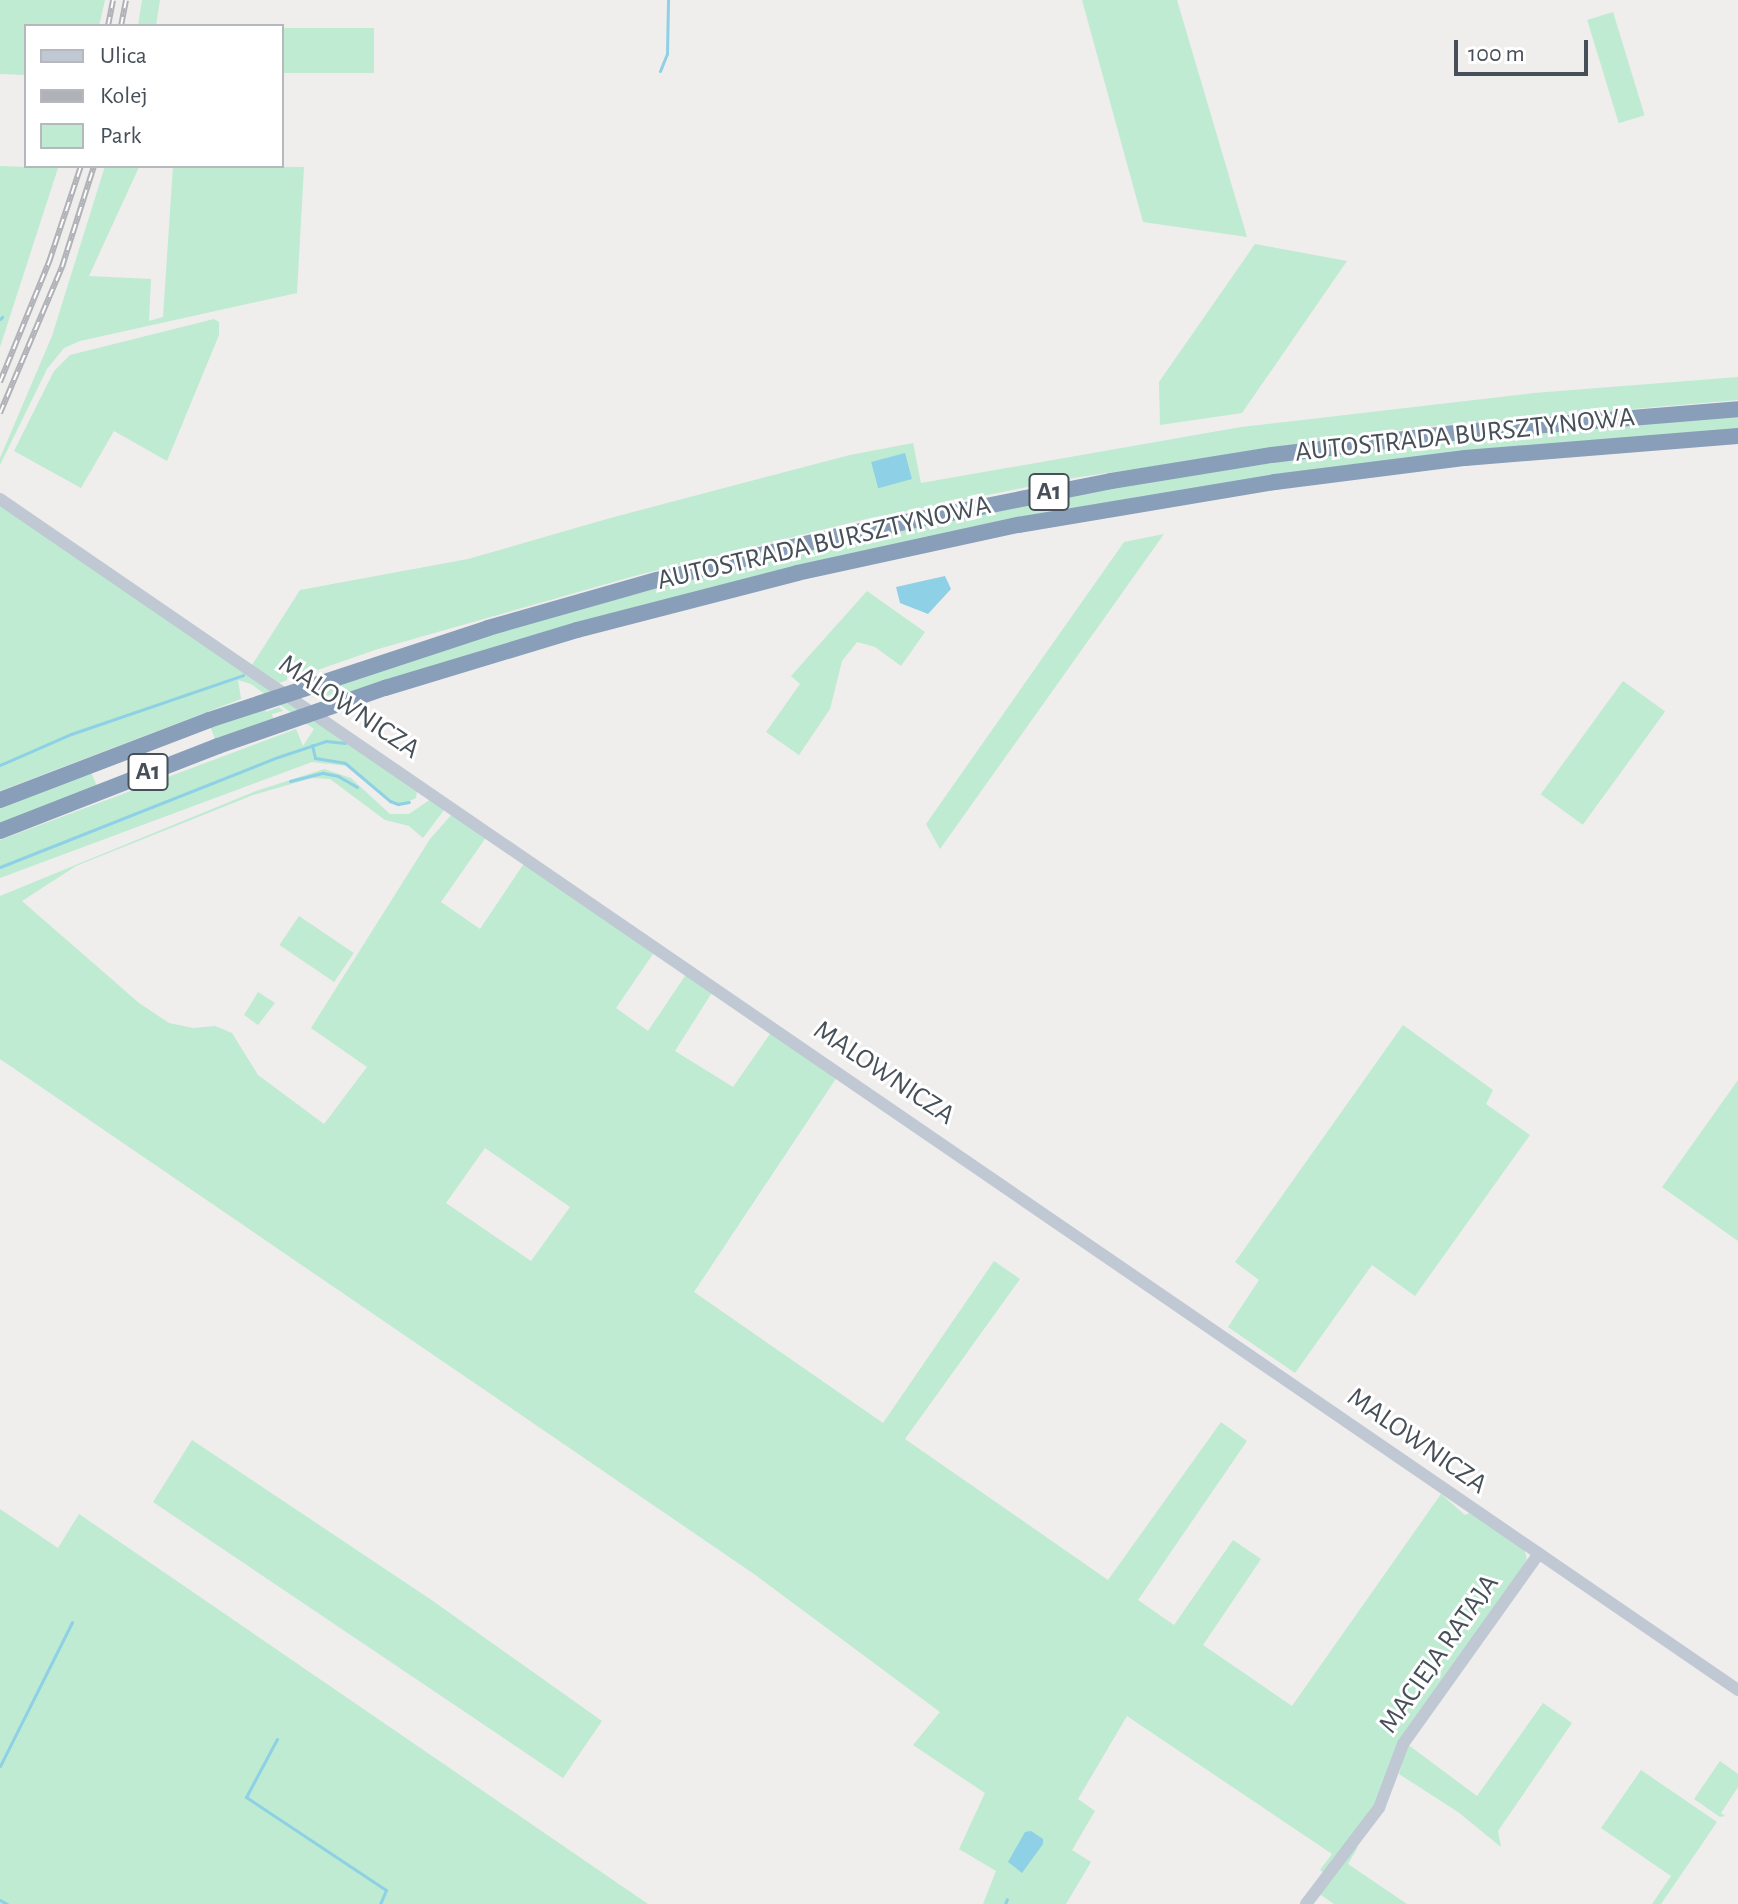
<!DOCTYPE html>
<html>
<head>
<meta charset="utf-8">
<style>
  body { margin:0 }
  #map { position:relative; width:1738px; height:1904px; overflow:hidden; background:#f0eded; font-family:"Alegreya Sans",sans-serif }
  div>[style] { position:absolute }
  .green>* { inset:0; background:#beebd1; transform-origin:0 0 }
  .water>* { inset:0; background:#8ed0e5; transform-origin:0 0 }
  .stream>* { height:3px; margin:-1.5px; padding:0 1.5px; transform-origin:1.5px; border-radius:1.5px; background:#8ed0e5 }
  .secondary>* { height:12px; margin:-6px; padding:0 6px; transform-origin:6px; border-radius:6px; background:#bfc8d3 }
  .highway>* { height:16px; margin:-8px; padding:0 8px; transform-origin:8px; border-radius:8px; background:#889eb9 }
  .rail>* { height:6px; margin-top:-3px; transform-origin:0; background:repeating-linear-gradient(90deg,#fff 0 9px,#b0b2b7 0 18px); box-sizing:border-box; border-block:2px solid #b0b2b7 }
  span { translate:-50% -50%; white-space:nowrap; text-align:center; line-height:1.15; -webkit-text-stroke:6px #fff; paint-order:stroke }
  .shield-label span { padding:2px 6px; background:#fff; border:2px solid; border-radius:6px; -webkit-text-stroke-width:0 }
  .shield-label { font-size:26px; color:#475059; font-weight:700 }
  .street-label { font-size:28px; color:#475059 }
  .legend { position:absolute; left:24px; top:24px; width:260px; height:144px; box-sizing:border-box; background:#fff; border:2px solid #b5b9bd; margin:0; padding:10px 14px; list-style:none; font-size:24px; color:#475059 }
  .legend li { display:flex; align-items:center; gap:16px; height:40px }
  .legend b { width:40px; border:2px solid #b5b9bd }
  .scale { position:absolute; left:1454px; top:40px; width:134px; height:36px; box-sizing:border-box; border:4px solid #475059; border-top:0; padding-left:10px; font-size:24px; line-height:28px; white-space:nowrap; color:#475059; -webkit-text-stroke:6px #fff; paint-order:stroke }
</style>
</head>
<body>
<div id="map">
  <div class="green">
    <i style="clip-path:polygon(0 0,105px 0,99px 26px,26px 26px,26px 75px,0 74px)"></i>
    <i style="clip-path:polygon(142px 0,160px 0,156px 26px,138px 26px)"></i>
    <i style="clip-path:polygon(1082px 0,1177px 0,1247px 237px,1143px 222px)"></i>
    <i style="left:1613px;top:12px;width:108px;height:27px;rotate:73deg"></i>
    <i style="left:282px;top:28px;width:92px;height:45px"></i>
    <i style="clip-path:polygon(0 166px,58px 168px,0 347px)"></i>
    <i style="clip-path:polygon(105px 166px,165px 166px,139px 167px,89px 276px,151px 279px,149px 321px,163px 317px,173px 166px,304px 167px,297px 293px,80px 341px,64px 348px,47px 369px,0 465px,0 458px,52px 336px)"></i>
    <i style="clip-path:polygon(1255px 244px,1347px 261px,1242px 413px,1160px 425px,1159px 382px)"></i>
    <i style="clip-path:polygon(214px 319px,219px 322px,219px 335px,167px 461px,114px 431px,81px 488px,14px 451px,54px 371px,70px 355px)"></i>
    <i style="clip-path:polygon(1738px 377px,1738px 400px,1422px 427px,1073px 478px,866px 519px,638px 575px,378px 649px,303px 675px,298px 662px,288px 669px,287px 680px,279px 683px,252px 665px,300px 590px,468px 559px,614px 517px,850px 455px,913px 443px,921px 483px,1241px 427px,1534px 393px)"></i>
    <i style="clip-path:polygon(1738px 415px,1738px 431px,1064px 511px,335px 699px,333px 694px,317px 699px,312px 696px,329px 691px,327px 685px,537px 620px,799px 551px,1145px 481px,1413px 443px)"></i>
    <i style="clip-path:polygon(0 504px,417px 791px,416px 798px,398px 806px,347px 766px,312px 762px,0 878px,0 840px,296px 729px,303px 746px,314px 729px,251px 684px,238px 680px,241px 699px,0 791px)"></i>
    <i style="clip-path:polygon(1164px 534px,940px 849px,926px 824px,1124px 542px)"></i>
    <i style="clip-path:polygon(867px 591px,925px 632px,901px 666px,875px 647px,857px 642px,842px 661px,830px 709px,799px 755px,766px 732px,800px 684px,791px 676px)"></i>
    <i style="left:1623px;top:681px;width:52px;height:140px;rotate:36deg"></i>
    <i style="clip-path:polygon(264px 707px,266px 712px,279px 707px,283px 711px,272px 714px,274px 721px,216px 741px,210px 726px)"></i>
    <i style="clip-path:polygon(evenodd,324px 769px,351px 778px,390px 814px,409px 814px,431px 799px,444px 810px,423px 838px,409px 826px,385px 820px,330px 779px,312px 778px,253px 795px,76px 866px,22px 901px,139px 1003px,169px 1023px,193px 1028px,215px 1026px,232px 1033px,258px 1075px,324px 1124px,367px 1067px,311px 1028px,430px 839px,453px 813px,487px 836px,441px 902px,480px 929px,525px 862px,655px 951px,616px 1008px,648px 1031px,687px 973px,713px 991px,675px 1051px,733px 1087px,772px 1031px,837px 1077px,694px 1292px,883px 1423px,994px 1261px,1020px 1279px,905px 1439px,1108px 1580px,1221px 1422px,1247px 1441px,1138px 1600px,1174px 1625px,1233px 1540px,1261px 1559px,1203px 1645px,1292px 1706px,1441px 1494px,1465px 1515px,1469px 1513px,1524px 1548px,1527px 1559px,1519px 1574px,1410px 1727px,1381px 1796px,1325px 1874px,1320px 1870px,1332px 1854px,1127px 1716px,1078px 1799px,1095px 1811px,1072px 1850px,1091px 1862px,1066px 1904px,983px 1904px,996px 1871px,959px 1849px,985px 1793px,913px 1745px,940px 1712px,754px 1574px,0 1059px,0 896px,256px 791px,324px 769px,485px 1148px,570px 1207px,531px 1261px,446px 1203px,485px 1148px)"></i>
    <i style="clip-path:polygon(90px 770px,97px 786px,0 824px,0 807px)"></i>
    <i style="left:299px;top:916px;width:66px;height:35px;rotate:34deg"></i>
    <i style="clip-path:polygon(258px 992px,275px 1003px,258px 1025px,244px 1015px)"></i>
    <i style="clip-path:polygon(1403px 1025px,1493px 1090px,1486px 1104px,1530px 1135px,1415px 1296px,1372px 1265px,1295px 1373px,1228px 1327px,1259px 1280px,1235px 1262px)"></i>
    <i style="clip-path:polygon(1738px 1080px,1738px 1241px,1662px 1187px)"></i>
    <i style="clip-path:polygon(192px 1440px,430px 1599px,602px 1721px,563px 1778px,153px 1502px)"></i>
    <i style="clip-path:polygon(0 1509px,58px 1548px,79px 1514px,648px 1904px,0 1904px)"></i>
    <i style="clip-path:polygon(1543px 1703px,1572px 1723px,1498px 1831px,1501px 1847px,1458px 1812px,1399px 1774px,1407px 1744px,1477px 1796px)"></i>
    <i style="clip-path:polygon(1720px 1761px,1738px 1774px,1738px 1787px,1721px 1813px,1725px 1816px,1720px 1817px,1694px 1799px)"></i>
    <i style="clip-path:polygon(1641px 1770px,1717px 1822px,1661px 1904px,1652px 1904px,1671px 1876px,1601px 1828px)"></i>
    <i style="clip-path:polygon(1358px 1847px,1348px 1864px,1407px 1904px,1334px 1904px,1321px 1895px,1310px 1904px,1354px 1848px)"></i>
  </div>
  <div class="water">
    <i style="left:905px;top:453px;width:27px;height:35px;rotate:75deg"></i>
    <i style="clip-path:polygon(945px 576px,951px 589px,928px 614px,900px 603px,896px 587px)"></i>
    <i style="clip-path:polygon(1031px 1831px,1043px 1839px,1043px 1844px,1022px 1873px,1008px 1862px,1025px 1832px)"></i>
  </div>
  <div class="stream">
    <i style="left:660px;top:71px;width:18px;rotate:-68deg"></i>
    <i style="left:667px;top:54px;width:54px;rotate:-88.9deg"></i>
    <i style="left:0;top:319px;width:3px;rotate:-45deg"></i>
    <i style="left:312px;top:745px;width:13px;rotate:77deg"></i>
    <i style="left:315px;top:758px;width:30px;rotate:9deg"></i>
    <i style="left:345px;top:763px;width:59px;rotate:40.2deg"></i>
    <i style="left:390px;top:801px;width:9px;rotate:21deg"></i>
    <i style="left:398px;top:804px;width:11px;rotate:-10deg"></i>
    <i style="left:0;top:765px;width:77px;rotate:-23.6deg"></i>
    <i style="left:71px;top:734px;width:182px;rotate:-18.9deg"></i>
    <i style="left:290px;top:781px;width:34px;rotate:-14deg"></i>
    <i style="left:323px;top:773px;width:15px;rotate:11deg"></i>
    <i style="left:338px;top:776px;width:22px;rotate:30deg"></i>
    <i style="left:0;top:867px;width:299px;rotate:-21.6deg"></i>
    <i style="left:278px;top:757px;width:51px;rotate:-18.4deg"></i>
    <i style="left:326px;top:741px;width:19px;rotate:6deg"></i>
    <i style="left:277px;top:1739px;width:66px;rotate:118.1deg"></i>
    <i style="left:246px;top:1797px;width:168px;rotate:33.6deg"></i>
    <i style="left:386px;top:1890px;width:15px;rotate:113deg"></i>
    <i style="left:0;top:1766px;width:161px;rotate:-63.4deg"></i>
    <i style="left:0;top:1900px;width:8px;rotate:30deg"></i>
    <i style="left:1005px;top:1904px;width:5px;rotate:-68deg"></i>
  </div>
  <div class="secondary">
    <i style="left:0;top:499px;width:2107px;rotate:34.42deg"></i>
    <i style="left:1306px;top:1904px;width:121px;rotate:-52.8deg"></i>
    <i style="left:1379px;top:1808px;width:68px;rotate:-69.4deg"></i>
    <i style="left:1403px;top:1744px;width:234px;rotate:-54.5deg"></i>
  </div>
  <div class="highway">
    <i style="left:0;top:800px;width:224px;rotate:-20.9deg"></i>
    <i style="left:209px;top:720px;width:294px;rotate:-18.2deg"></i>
    <i style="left:488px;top:628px;width:176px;rotate:-15.9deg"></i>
    <i style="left:657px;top:580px;width:195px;rotate:-13.7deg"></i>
    <i style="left:846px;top:534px;width:270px;rotate:-11.3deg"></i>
    <i style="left:1111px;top:481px;width:163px;rotate:-9.2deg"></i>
    <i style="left:1272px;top:455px;width:190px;rotate:-6.9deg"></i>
    <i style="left:1461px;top:432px;width:278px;rotate:-4.7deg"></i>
    <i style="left:0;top:831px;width:234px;rotate:-21.3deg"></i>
    <i style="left:218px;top:746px;width:177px;rotate:-19.2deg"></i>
    <i style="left:385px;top:688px;width:201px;rotate:-16.8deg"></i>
    <i style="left:577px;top:630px;width:227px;rotate:-14.5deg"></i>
    <i style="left:797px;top:573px;width:226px;rotate:-12.3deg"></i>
    <i style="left:1018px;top:525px;width:261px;rotate:-9.5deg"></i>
    <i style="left:1275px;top:482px;width:192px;rotate:-7.2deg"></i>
    <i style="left:1465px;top:458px;width:274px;rotate:-4.6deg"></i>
  </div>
  <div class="rail">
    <i style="left:108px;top:26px;width:26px;rotate:-79deg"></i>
    <i style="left:121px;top:26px;width:26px;rotate:-79deg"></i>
    <i style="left:0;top:382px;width:130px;rotate:-67.8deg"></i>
    <i style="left:49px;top:262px;width:101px;rotate:-71.6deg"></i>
    <i style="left:0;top:413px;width:159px;rotate:-67deg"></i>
    <i style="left:62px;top:267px;width:106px;rotate:-72.4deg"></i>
  </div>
  <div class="shield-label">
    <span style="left:1049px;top:492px">A1</span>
    <span style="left:148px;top:772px">A1</span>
  </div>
  <div class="street-label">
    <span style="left:1465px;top:435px;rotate:-6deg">AUTOSTRADA BURSZTYNOWA</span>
    <span style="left:824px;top:543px;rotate:-13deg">AUTOSTRADA BURSZTYNOWA</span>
    <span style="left:349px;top:707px;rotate:34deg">MALOWNICZA</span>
    <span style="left:884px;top:1073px;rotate:34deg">MALOWNICZA</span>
    <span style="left:1417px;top:1441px;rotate:35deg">MALOWNICZA</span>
    <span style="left:1439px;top:1654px;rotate:-55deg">MACIEJA RATAJA</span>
  </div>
  <ul class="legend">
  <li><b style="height:10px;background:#bfc8d3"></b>Ulica</li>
  <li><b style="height:10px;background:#b0b2b7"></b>Kolej</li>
  <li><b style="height:22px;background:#beebd1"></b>Park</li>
  </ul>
  <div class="scale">100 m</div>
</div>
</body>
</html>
